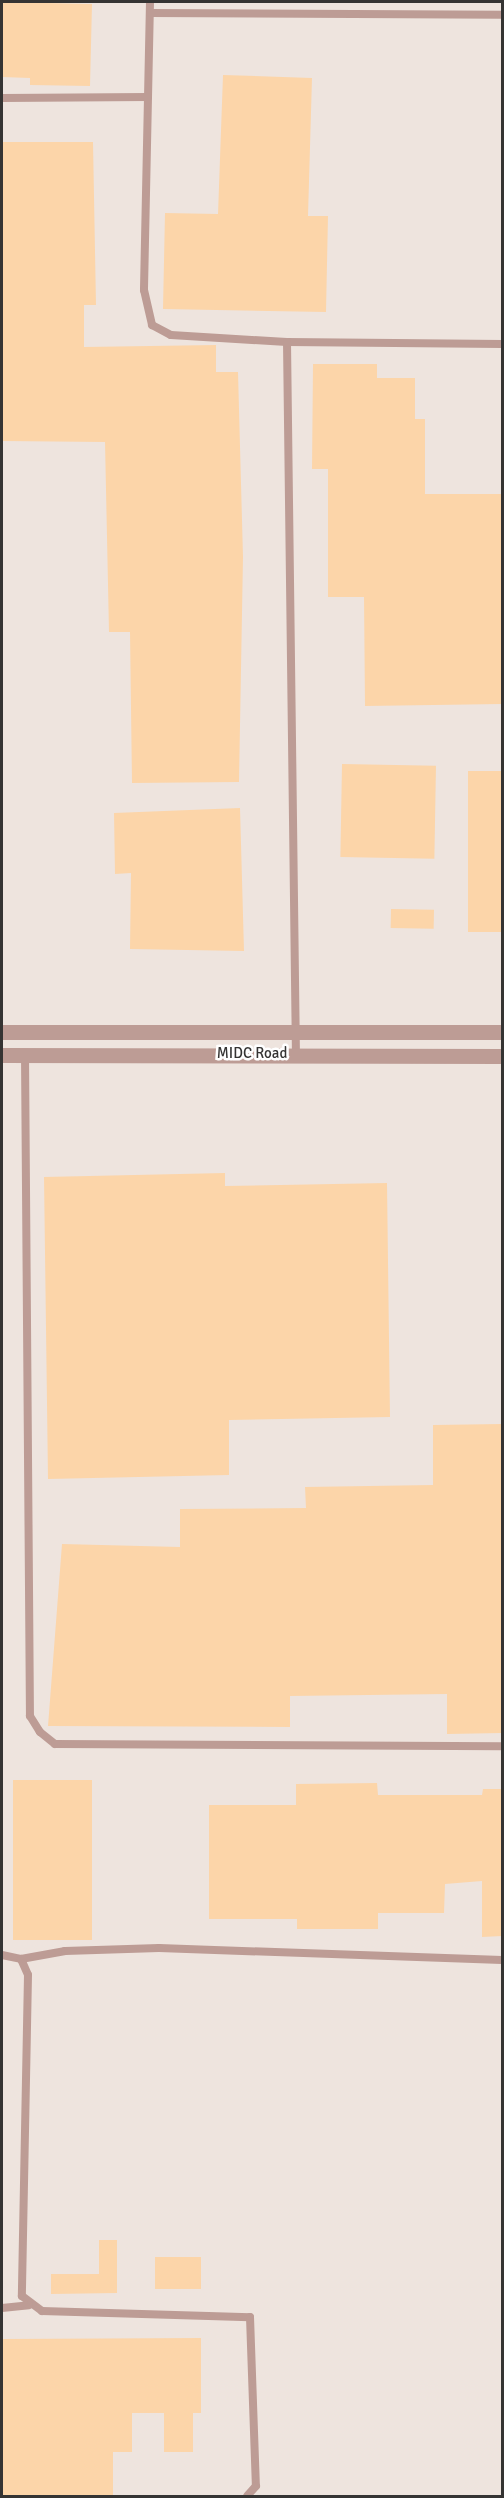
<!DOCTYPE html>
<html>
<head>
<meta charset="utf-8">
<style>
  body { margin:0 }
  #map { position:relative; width:504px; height:2498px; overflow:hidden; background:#f5f1ef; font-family:Signika,sans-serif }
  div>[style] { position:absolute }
  .built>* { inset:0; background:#eee4de; transform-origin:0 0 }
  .building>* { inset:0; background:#fcd5a9; transform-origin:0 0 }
  .service>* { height:8px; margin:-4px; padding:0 4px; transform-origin:4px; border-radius:4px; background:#bd9c95 }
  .tertiary>* { height:15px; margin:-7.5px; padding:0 7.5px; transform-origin:7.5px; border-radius:7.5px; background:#bd9c95 }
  span { translate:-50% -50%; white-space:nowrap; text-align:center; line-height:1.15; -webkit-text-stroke:5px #fff; paint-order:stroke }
  .street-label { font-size:15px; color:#353433 }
  .frame { position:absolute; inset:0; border:3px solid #353433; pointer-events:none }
</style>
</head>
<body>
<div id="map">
  <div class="built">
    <i style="left:2px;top:2px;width:500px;height:2494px"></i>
  </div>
  <div class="building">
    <i style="clip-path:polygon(2px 2px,92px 4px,90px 86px,30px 85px,30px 78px,2px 77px)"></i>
    <i style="clip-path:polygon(223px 75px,312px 78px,308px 216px,328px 216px,326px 312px,163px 309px,165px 213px,218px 214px)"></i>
    <i style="clip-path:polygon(2px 142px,93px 142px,96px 305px,84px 305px,84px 347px,216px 345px,216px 372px,238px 372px,243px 557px,239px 782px,132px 783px,130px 632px,109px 632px,105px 442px,2px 441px)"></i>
    <i style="clip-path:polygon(313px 364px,377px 364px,377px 378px,415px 378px,415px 419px,425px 419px,425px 494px,502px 494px,502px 704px,365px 706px,364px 597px,328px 597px,328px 469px,312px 469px)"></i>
    <i style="left:342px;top:764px;width:94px;height:93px;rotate:1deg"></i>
    <i style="left:468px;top:771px;width:34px;height:161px"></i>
    <i style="clip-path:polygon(240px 808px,244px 951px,130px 949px,131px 873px,115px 874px,114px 813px)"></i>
    <i style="left:391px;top:909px;width:43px;height:19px;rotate:1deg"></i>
    <i style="clip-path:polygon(225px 1173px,225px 1186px,387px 1183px,390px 1417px,229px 1420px,229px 1475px,48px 1479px,44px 1177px)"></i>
    <i style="clip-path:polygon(502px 1424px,502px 1733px,447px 1734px,447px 1694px,290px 1696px,290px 1727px,48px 1726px,62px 1544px,180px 1547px,180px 1509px,306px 1508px,305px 1487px,433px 1485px,433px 1425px)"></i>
    <i style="left:92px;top:1780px;width:160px;height:79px;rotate:90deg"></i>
    <i style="clip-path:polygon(377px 1783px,378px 1795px,482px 1795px,483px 1789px,502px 1789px,502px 1936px,482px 1937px,482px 1881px,445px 1884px,444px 1913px,378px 1913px,378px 1929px,297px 1929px,297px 1919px,209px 1919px,209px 1805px,296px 1805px,296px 1784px)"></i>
    <i style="clip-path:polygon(99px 2240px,117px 2240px,117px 2293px,51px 2294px,51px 2274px,99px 2274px)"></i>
    <i style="left:201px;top:2257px;width:32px;height:46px;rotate:90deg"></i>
    <i style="clip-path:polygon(201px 2338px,201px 2413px,193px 2413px,193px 2452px,164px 2452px,164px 2413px,132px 2413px,132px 2452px,113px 2452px,113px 2496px,2px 2496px,2px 2339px)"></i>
  </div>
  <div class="service">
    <i style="left:150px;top:2px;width:288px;rotate:91.2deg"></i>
    <i style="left:144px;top:290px;width:36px;rotate:77deg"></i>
    <i style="left:152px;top:325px;width:21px;rotate:28deg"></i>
    <i style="left:171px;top:335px;width:116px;rotate:3.5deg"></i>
    <i style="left:287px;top:342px;width:215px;rotate:0.5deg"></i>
    <i style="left:150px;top:13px;width:352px;rotate:0.3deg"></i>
    <i style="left:2px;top:98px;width:146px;rotate:-0.4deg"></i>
    <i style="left:287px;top:342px;width:712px;rotate:89.28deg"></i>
    <i style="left:25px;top:1055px;width:661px;rotate:89.57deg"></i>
    <i style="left:30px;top:1716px;width:19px;rotate:58deg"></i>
    <i style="left:40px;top:1732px;width:19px;rotate:39deg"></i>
    <i style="left:55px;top:1744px;width:447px;rotate:0.3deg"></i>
    <i style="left:2px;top:1955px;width:19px;rotate:12deg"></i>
    <i style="left:21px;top:1959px;width:17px;rotate:66deg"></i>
    <i style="left:28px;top:1975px;width:321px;rotate:91.1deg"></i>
    <i style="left:22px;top:2296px;width:25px;rotate:37deg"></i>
    <i style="left:42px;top:2311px;width:208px;rotate:1.7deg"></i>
    <i style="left:250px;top:2317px;width:169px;rotate:88deg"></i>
    <i style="left:256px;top:2486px;width:13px;rotate:132deg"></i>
    <i style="left:21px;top:1959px;width:45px;rotate:-10.3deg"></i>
    <i style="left:65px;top:1951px;width:94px;rotate:-1.8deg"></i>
    <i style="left:159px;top:1948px;width:343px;rotate:2deg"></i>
    <i style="left:2px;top:2308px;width:27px;rotate:-6deg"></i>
  </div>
  <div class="tertiary">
    <i style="left:2px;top:1032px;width:500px"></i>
    <i style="left:2px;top:1055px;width:500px;rotate:0.11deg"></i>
  </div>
  <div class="street-label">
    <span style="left:252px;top:1054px">MIDC Road</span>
  </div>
  <div class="frame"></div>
</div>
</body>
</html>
